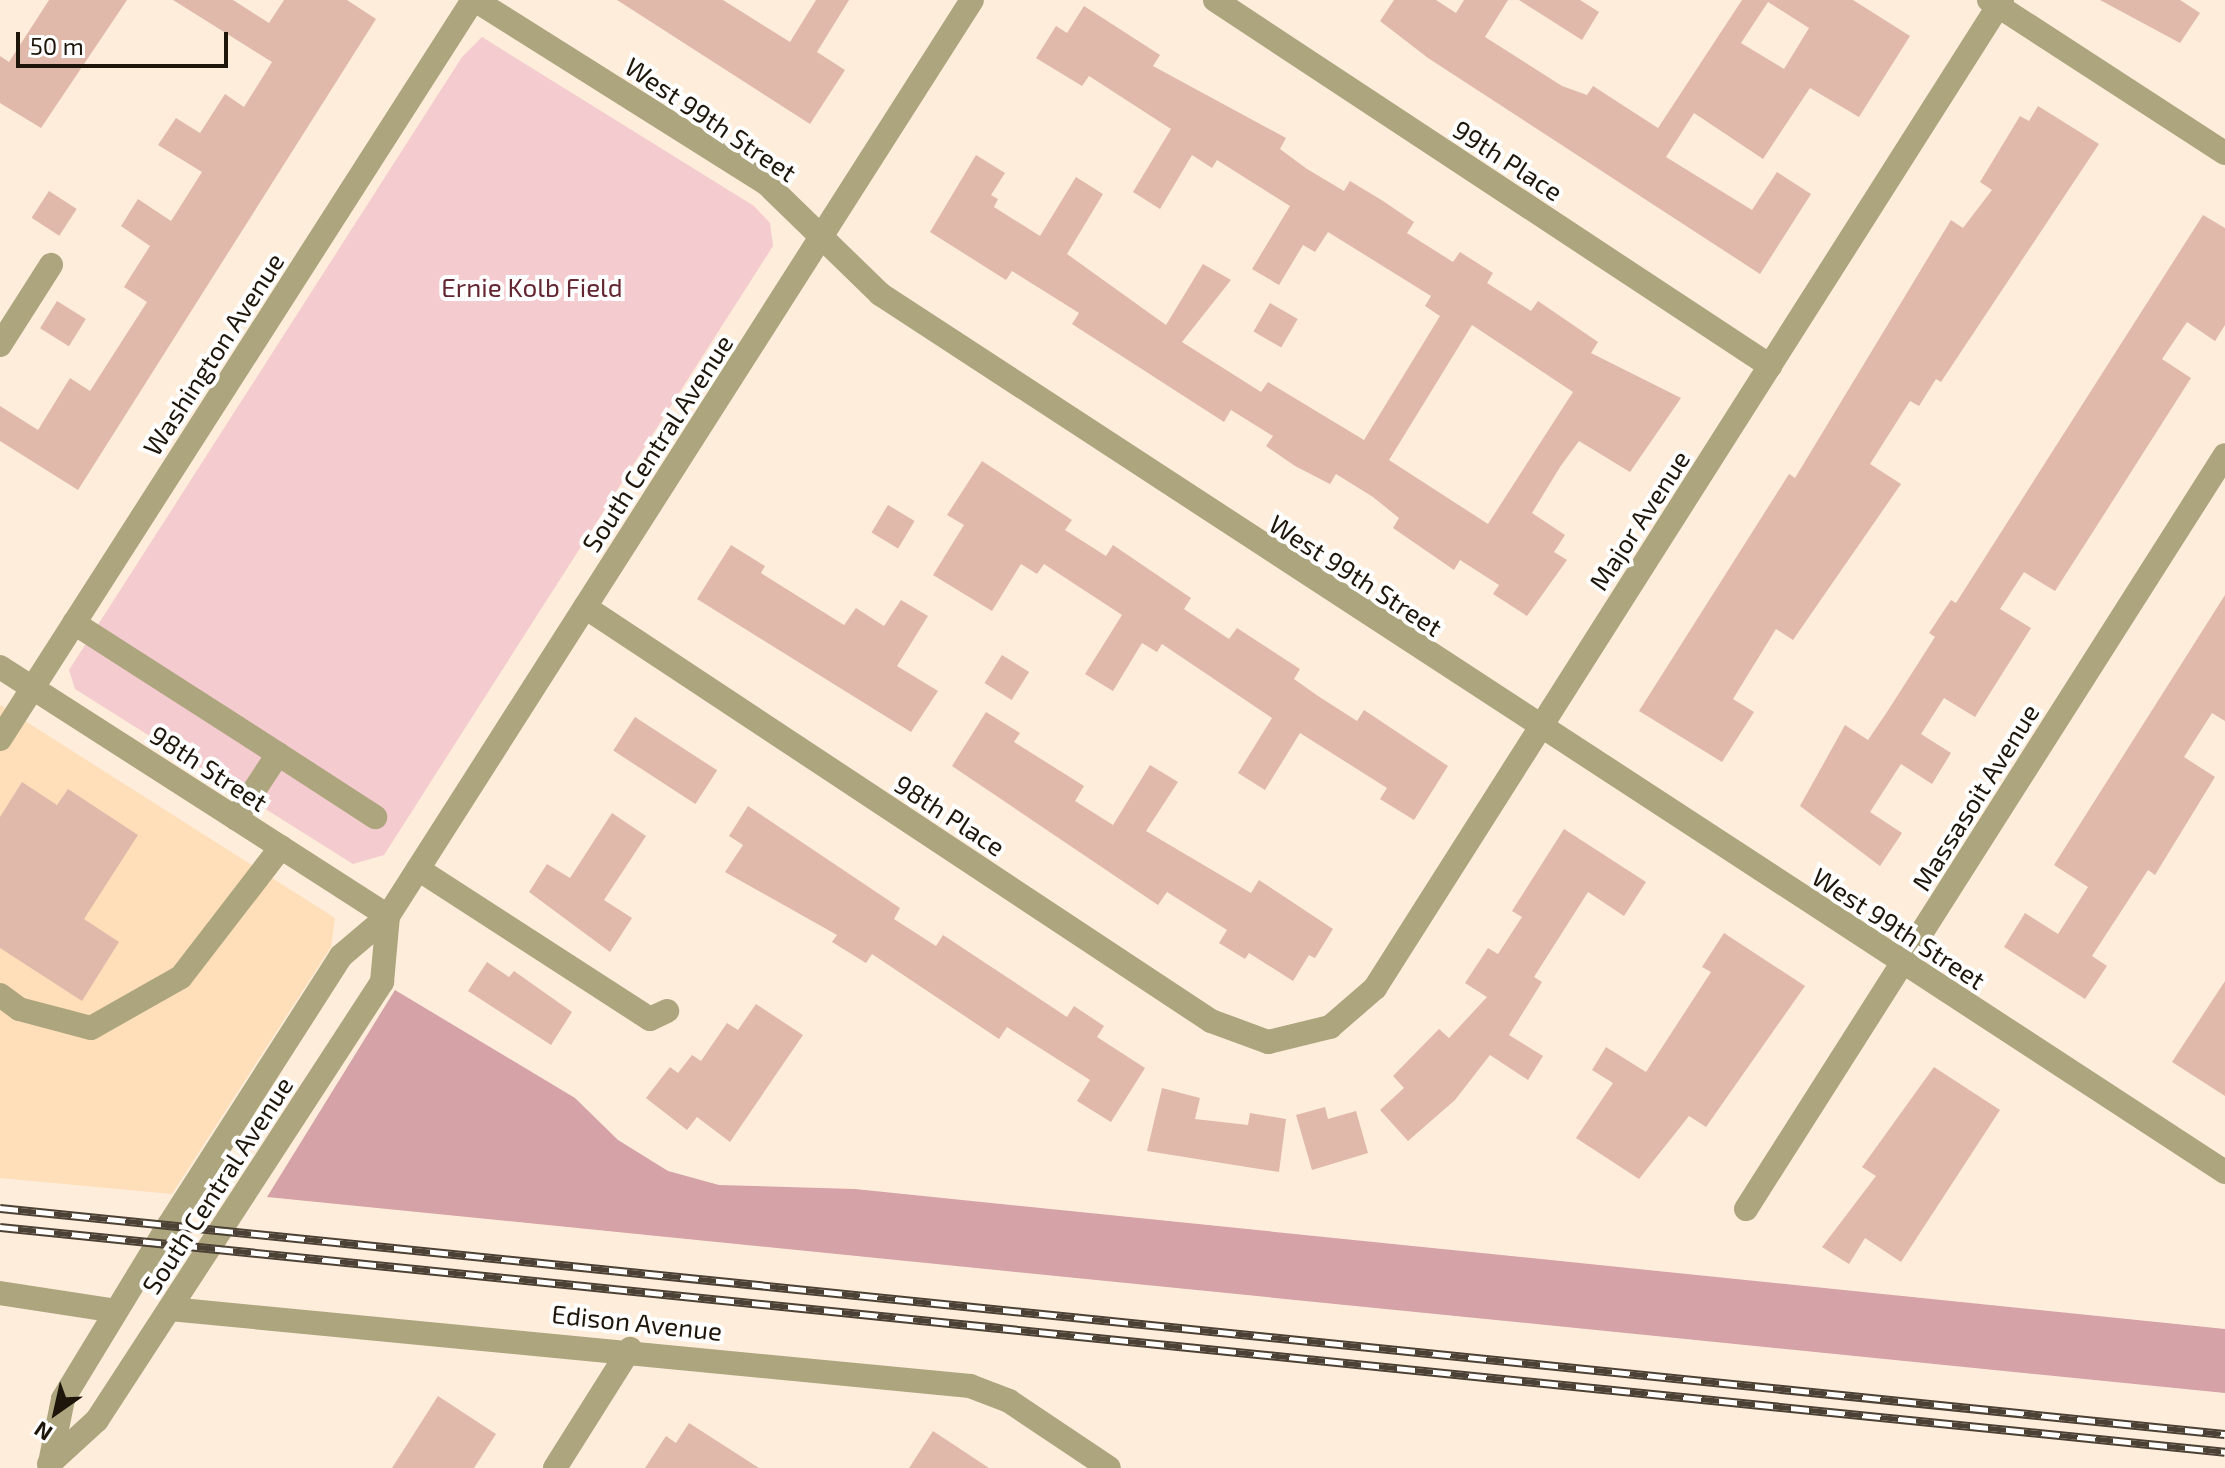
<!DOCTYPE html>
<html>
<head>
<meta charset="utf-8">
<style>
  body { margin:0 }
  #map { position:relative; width:2225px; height:1468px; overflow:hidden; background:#feeddb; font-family:"Exo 2",sans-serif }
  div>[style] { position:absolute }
  .built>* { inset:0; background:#ffdeba }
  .green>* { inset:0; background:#f4cbce }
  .forest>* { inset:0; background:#d5a2a7 }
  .building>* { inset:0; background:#e0b9ab; transform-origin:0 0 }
  .minor>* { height:24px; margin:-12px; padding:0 12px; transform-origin:12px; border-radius:12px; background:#aca57e }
  .rail>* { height:9px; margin-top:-4.5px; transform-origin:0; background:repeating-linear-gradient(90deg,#fff 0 18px,#4c4135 0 36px); box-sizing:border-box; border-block:2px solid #4c4135 }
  span { translate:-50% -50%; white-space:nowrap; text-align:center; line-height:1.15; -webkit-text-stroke:8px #fff; paint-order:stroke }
  .street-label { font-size:26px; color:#1f160b }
  .park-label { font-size:26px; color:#642630 }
  .north { position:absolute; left:16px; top:1372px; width:80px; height:80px; -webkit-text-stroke:6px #fff; paint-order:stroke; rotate:214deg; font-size:22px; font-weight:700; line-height:32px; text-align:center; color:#1f160b }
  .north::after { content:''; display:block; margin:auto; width:28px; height:36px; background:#1f160b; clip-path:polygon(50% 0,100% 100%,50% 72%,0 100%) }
  .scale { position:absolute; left:16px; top:32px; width:212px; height:36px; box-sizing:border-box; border:4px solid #1f160b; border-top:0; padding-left:10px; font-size:24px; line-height:28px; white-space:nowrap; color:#1f160b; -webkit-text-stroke:6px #fff; paint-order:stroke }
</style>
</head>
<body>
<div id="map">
  <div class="built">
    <i style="clip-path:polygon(0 705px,335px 918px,331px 947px,172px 1194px,0 1178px)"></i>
  </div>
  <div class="green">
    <i style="clip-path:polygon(482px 37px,754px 206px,770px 223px,773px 246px,384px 855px,353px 864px,75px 689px,69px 670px,462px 57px)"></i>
  </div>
  <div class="forest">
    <i style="clip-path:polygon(395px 990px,575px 1098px,618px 1140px,668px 1171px,719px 1185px,855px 1189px,2225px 1329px,2225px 1393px,267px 1197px)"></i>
  </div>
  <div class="building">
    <i style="clip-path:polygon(49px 0,127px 0,41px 128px,0 103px,0 56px,9px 62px)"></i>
    <i style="clip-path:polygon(173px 0,233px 0,269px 23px,284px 0,347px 0,376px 19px,78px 490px,0 441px,0 406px,38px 430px,70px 378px,90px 391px,147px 302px,124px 287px,150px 246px,121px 226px,138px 199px,171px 221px,202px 172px,158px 145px,176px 118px,200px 133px,225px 94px,244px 107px,272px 62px)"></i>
    <i style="clip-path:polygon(617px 0,723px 0,790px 42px,816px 0,849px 0,817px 52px,845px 70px,810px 124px)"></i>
    <i style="clip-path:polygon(evenodd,1394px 0,1436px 0,1456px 13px,1464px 0,1508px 0,1485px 37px,1562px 86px,1587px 95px,1593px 86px,1658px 128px,1742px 0,1853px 0,1910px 36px,1859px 117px,1810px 88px,1763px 159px,1694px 113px,1666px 157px,1752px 210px,1777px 172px,1811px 194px,1760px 274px,1428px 58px,1380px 21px,1394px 0,1768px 2px,1809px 28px,1784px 69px,1741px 43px,1768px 2px)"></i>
    <i style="clip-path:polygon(1519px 0,1580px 0,1599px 12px,1582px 40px)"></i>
    <i style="clip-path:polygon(2100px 0,2180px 0,2200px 13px,2180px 43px)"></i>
    <i style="clip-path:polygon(evenodd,1084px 6px,1160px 55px,1153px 66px,1286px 138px,1280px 149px,1307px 169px,1344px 191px,1350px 181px,1383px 201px,1414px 222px,1407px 233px,1453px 262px,1460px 252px,1493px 273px,1487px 283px,1531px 311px,1538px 301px,1598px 342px,1591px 353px,1681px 398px,1630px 472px,1579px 441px,1560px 467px,1532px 513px,1565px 535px,1554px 552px,1567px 560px,1527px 616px,1493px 594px,1499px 585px,1460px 560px,1454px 570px,1393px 528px,1399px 518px,1373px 497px,1336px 474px,1330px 484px,1295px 466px,1266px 446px,1273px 436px,1231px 410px,1224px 422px,1072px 324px,1079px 313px,1012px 271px,1006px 280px,930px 232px,976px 155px,1005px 173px,991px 195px,998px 199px,994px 207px,1040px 236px,1076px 177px,1103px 194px,1067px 254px,1166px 325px,1203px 264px,1231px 280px,1182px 342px,1261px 392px,1268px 382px,1364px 440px,1440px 316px,1425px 306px,1431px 296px,1328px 232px,1315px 252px,1303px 245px,1279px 285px,1252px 269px,1290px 206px,1217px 160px,1212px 168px,1192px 155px,1160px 209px,1133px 192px,1171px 129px,1089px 76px,1082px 86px,1036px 58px,1056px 26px,1067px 33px,1084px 6px,1472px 325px,1573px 392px,1488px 524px,1389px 460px,1472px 325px)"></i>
    <i style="clip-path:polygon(2038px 106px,2099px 144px,1941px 382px,1936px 379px,1919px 406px,1910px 401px,1870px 464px,1901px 484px,1793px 640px,1776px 629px,1733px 699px,1754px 712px,1722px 762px,1639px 711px,1789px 474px,1795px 478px,1951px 220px,1963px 228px,1992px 190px,1980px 182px,2020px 116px,2029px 121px)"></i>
    <i style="left:49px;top:191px;width:33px;height:32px;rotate:33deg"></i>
    <i style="clip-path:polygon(2203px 215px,2225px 228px,2225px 325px,2215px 341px,2187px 322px,2162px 359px,2191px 378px,2089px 538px,2055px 591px,2024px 572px,2000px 609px,2031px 628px,1975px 717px,1944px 698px,1921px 734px,1951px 753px,1932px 784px,1901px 764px,1870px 812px,1902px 833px,1880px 866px,1800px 806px,1845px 725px,1868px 740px,1887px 712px,1935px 637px,1929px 633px,1951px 600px,1956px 603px)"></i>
    <i style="left:57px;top:301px;width:34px;height:32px;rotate:32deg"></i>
    <i style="left:1270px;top:303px;width:32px;height:33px;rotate:30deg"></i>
    <i style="clip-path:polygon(982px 461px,1072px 520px,1065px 530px,1106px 556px,1113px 545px,1191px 598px,1184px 609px,1229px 639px,1237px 628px,1300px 669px,1294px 679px,1318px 696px,1357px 721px,1364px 710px,1448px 766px,1414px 820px,1380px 799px,1387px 788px,1300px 733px,1265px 790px,1238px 773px,1272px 718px,1162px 644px,1157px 652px,1142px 643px,1113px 691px,1085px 674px,1122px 615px,1044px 564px,1037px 574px,1021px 564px,992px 611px,933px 575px,964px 525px,947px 515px)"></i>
    <i style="left:888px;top:505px;width:31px;height:32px;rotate:31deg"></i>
    <i style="clip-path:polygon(731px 545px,765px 566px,761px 573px,844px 625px,856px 608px,884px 626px,901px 600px,928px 616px,897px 666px,938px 691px,911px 732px,697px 599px)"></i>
    <i style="clip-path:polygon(2225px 595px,2225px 721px,2212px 713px,2184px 757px,2215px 777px,2155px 875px,2148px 870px,2092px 956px,2107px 966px,2085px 999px,2004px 947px,2025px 913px,2058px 934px,2088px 887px,2054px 865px)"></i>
    <i style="left:1002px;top:655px;width:32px;height:33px;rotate:32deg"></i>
    <i style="clip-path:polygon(986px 712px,1020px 733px,1014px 742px,1084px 786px,1075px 801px,1113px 825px,1150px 765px,1178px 782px,1146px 831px,1251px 893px,1259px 880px,1333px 929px,1315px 958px,1309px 955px,1293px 981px,1249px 953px,1245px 959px,1219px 943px,1227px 930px,1167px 892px,1158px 905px,952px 766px)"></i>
    <i style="left:635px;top:717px;width:98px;height:40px;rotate:33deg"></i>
    <i style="clip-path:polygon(22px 782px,57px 805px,68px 789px,138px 835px,84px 919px,119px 942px,82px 1001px,0 948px,0 817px)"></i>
    <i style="clip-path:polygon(748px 806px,900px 908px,894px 919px,936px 946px,943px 935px,1067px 1017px,1074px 1006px,1104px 1026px,1097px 1037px,1145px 1068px,1111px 1122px,1077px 1101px,1090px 1080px,1007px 1027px,999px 1039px,872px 954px,866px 963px,832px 942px,837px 935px,725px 872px,743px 845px,729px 836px)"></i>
    <i style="clip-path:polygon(612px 813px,646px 836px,604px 900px,632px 918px,610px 952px,529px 892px,547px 864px,570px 878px)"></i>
    <i style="clip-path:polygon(1564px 829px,1646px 882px,1624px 916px,1588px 892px,1534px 977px,1542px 982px,1509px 1035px,1543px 1056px,1528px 1080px,1490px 1055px,1455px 1100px,1408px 1141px,1380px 1110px,1404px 1088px,1393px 1076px,1439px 1029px,1449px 1038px,1487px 997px,1465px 983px,1488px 948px,1498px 954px,1522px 917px,1512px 911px)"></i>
    <i style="clip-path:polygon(1724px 933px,1805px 986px,1706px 1127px,1689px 1116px,1639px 1179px,1576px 1138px,1613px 1083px,1592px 1070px,1606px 1047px,1646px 1072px,1711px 972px,1702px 967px)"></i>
    <i style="clip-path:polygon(487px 962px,509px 977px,514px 971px,572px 1012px,551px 1045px,468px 991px)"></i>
    <i style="clip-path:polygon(2225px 981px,2225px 1096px,2172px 1062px)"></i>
    <i style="clip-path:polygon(756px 1004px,803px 1035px,730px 1142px,697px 1117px,687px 1130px,646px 1098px,670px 1067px,678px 1073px,692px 1055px,701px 1061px,727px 1023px,738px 1030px)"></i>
    <i style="clip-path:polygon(1934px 1067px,2000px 1110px,1901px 1262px,1865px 1238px,1849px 1264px,1822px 1247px,1876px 1176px,1862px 1167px)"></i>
    <i style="clip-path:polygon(1162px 1088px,1200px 1098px,1195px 1119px,1248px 1125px,1250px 1113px,1286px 1119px,1279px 1172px,1147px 1151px)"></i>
    <i style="clip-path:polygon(1325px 1107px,1328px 1119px,1356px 1111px,1368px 1153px,1312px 1170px,1296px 1115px)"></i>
    <i style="clip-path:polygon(438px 1396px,496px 1434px,474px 1468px,392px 1468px)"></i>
    <i style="clip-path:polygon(689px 1423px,759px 1468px,645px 1468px,666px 1436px,676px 1443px)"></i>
    <i style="clip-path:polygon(933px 1431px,989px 1468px,909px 1468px)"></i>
  </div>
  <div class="minor">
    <i style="left:475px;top:0;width:345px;rotate:32.2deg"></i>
    <i style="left:767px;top:184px;width:158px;rotate:44.2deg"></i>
    <i style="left:880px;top:294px;width:1606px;rotate:33.14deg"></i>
    <i style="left:1215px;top:0;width:665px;rotate:33.4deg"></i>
    <i style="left:1989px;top:0;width:281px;rotate:33deg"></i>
    <i style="left:0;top:345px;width:95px;rotate:-57.5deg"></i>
    <i style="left:585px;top:607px;width:751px;rotate:33.48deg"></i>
    <i style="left:1211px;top:1021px;width:61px;rotate:20.2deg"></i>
    <i style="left:1268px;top:1042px;width:64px;rotate:-13.6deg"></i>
    <i style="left:1330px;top:1027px;width:60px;rotate:-40.9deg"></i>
    <i style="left:1375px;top:988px;width:1170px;rotate:-57.6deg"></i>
    <i style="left:74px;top:623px;width:242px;rotate:32.7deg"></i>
    <i style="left:278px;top:754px;width:77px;rotate:123.3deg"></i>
    <i style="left:0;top:667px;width:461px;rotate:32.7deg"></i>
    <i style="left:0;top:739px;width:877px;rotate:-57.38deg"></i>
    <i style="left:278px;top:754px;width:116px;rotate:33deg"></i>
    <i style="left:418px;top:869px;width:276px;rotate:32.9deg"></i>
    <i style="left:650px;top:1019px;width:19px;rotate:-25deg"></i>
    <i style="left:0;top:995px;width:24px;rotate:36deg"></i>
    <i style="left:19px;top:1009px;width:74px;rotate:14.8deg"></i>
    <i style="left:91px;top:1028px;width:103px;rotate:-29.5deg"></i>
    <i style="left:181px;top:977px;width:164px;rotate:-52.4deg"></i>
    <i style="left:1746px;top:1209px;width:893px;rotate:-57.57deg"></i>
    <i style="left:0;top:1293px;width:117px;rotate:8.8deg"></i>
    <i style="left:170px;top:1309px;width:804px;rotate:5.5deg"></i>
    <i style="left:970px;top:1386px;width:42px;rotate:21deg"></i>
    <i style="left:1009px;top:1401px;width:120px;rotate:33.8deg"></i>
    <i style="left:50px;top:1463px;width:65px;rotate:-78.5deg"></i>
    <i style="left:63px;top:1399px;width:204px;rotate:-58.7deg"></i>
    <i style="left:169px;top:1225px;width:319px;rotate:-57.4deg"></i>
    <i style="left:341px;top:956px;width:62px;rotate:-40.4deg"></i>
    <i style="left:388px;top:916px;width:1086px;rotate:-57.48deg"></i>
    <i style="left:49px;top:1464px;width:65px;rotate:-42.5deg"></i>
    <i style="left:97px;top:1420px;width:523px;rotate:-56.95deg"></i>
    <i style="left:382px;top:982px;width:66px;rotate:-84.8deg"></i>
    <i style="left:555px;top:1468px;width:141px;rotate:-57.8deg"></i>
  </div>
  <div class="rail">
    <i style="left:0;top:1208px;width:2236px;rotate:5.8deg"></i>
    <i style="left:0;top:1227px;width:2236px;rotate:5.77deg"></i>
  </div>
  <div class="street-label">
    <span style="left:711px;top:119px;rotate:34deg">West 99th Street</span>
    <span style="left:1508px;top:160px;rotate:33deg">99th Place</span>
    <span style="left:213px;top:354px;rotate:-57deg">Washington Avenue</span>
    <span style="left:657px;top:443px;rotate:-57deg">South Central Avenue</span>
    <span style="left:1639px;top:520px;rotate:-57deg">Major Avenue</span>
    <span style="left:1356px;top:575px;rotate:33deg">West 99th Street</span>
    <span style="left:209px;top:768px;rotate:33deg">98th Street</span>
    <span style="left:1975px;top:797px;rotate:-58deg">Massasoit Avenue</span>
    <span style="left:950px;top:815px;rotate:33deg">98th Place</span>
    <span style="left:1899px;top:928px;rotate:33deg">West 99th Street</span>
    <span style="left:217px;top:1185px;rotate:-57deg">South Central Avenue</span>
    <span style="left:637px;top:1322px;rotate:6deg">Edison Avenue</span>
  </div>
  <div class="park-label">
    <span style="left:532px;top:287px">Ernie Kolb Field</span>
  </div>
  <div class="north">N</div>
  <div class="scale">50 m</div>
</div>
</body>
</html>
